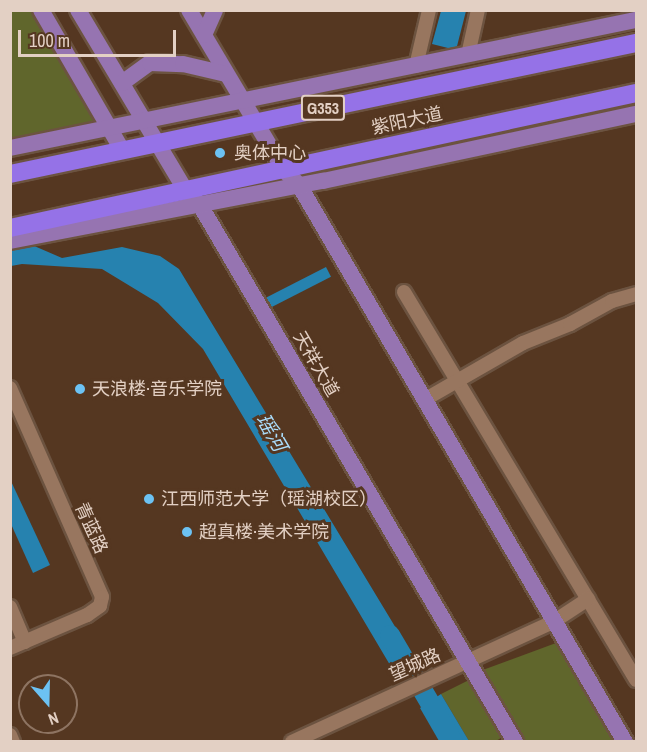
<!DOCTYPE html>
<html>
<head>
<meta charset="utf-8">
<style>
  body { margin:0 }
  #map { position:relative; width:647px; height:752px; overflow:hidden; background:#553721; font-family:"Archivo Narrow","Noto Sans SC",sans-serif }
  div>[style] { position:absolute }
  .green>* { inset:0; background:#60662c }
  .water>* { inset:0; background:#2682af; transform-origin:0 0 }
  .river>* { height:20px; margin:-10px; padding:0 10px; transform-origin:10px; border-radius:10px; background:#2682af }
  .roads { filter:drop-shadow(2px 0 #6c5340) drop-shadow(-2px 0 #6c5340) drop-shadow(0 2px #6c5340) drop-shadow(0 -2px #6c5340) }
  .minor>* { height:14px; margin:-7px; padding:0 7px; transform-origin:7px; border-radius:7px; background:#98765f }
  .major>* { height:16px; margin:-8px; padding:0 8px; transform-origin:8px; border-radius:8px; background:#9674b1 }
  .highway>* { height:18px; margin:-9px; padding:0 9px; transform-origin:9px; border-radius:9px; background:#9572e7 }
  .dots>* { width:16px; height:16px; translate:-50% -50%; box-sizing:border-box; border:3px solid #553721; border-radius:50% }
  span { translate:-50% -50%; white-space:nowrap; text-align:center; line-height:1.15; -webkit-text-stroke:6px #553721; paint-order:stroke }
  .shield-label span { padding:2px 4px; background:#553721; border:2px solid; border-radius:4px; -webkit-text-stroke-width:0 }
  .shield-label { font-size:16px; color:#e3d0c4; font-weight:700 }
  .street-label { font-size:18px; color:#e3d0c4 }
  .poi-label { font-size:18px; color:#e3d0c4 }
  .left { translate:0 -50%; text-align:left }
  .water-label { font-size:20px; color:#abdcfa; font-style:italic }
  .frame { position:absolute; inset:0; border:12px solid #e3d0c4; pointer-events:none }
  .north { position:absolute; left:18px; top:674px; width:60px; height:60px; box-sizing:border-box; background:#553721; border:2px solid #8e7462; border-radius:50%; rotate:160deg; font-size:16px; font-weight:700; line-height:24px; text-align:center; color:#e3d0c4 }
  .north::after { content:''; display:block; margin:auto; width:21px; height:27px; background:#6cc2f3; clip-path:polygon(50% 0,100% 100%,50% 72%,0 100%) }
  .scale { position:absolute; left:18px; top:30px; width:158px; height:27px; box-sizing:border-box; border:3px solid #e3d0c4; border-top:0; padding-left:8px; font-size:18px; line-height:21px; white-space:nowrap; color:#e3d0c4; -webkit-text-stroke:4px #553721; paint-order:stroke }
</style>
</head>
<body>
<div id="map">
  <div class="green">
    <i style="clip-path:polygon(11px 11px,32px 11px,97px 122px,11px 139px)"></i>
    <i style="clip-path:polygon(556px 643px,615px 741px,522px 741px,480px 671px)"></i>
    <i style="clip-path:polygon(469px 680px,504px 736px,496px 741px,469px 741px,441px 694px)"></i>
  </div>
  <div class="water">
    <i style="clip-path:polygon(441px 11px,466px 11px,456px 50px,432px 44px)"></i>
    <i style="clip-path:polygon(25px 242px,62px 258px,122px 247px,160px 256px,179px 269px,411px 653px,390px 665px,203px 349px,158px 303px,102px 269px,22px 264px,11px 266px,10px 245px)"></i>
    <i style="left:326px;top:267px;width:11px;height:73px;rotate:63deg"></i>
    <i style="clip-path:polygon(10px 479px,50px 565px,33px 573px,11px 524px)"></i>
    <i style="clip-path:polygon(441px 694px,469px 741px,439px 741px,420px 708px)"></i>
  </div>
  <div class="river">
    <i style="left:390px;top:635px;width:124px;rotate:59.5deg"></i>
  </div>
  <div class="roads">
    <div class="minor">
      <i style="left:468px;top:55px;width:46px;rotate:-77.5deg"></i>
      <i style="left:416px;top:66px;width:57px;rotate:-76.9deg"></i>
      <i style="left:404px;top:292px;width:452px;rotate:59.1deg"></i>
      <i style="left:10px;top:388px;width:228px;rotate:66.2deg"></i>
      <i style="left:102px;top:597px;width:9px;rotate:103deg"></i>
      <i style="left:100px;top:606px;width:16px;rotate:145deg"></i>
      <i style="left:87px;top:615px;width:84px;rotate:156.8deg"></i>
      <i style="left:424px;top:400px;width:114px;rotate:-29.9deg"></i>
      <i style="left:523px;top:343px;width:51px;rotate:-22deg"></i>
      <i style="left:570px;top:324px;width:48px;rotate:-28.7deg"></i>
      <i style="left:612px;top:301px;width:25px;rotate:-16deg"></i>
      <i style="left:10px;top:607px;width:38px;rotate:67deg"></i>
      <i style="left:10px;top:735px;width:8px;rotate:67deg"></i>
      <i style="left:292px;top:742px;width:287px;rotate:-24.7deg"></i>
      <i style="left:553px;top:622px;width:42px;rotate:-33.3deg"></i>
    </div>
    <div class="major">
      <i style="left:41px;top:10px;width:162px;rotate:59.9deg"></i>
      <i style="left:78px;top:10px;width:211px;rotate:59.2deg"></i>
      <i style="left:186px;top:191px;width:20px;rotate:45deg"></i>
      <i style="left:200px;top:205px;width:623px;rotate:59.6deg"></i>
      <i style="left:189px;top:10px;width:186px;rotate:59.3deg"></i>
      <i style="left:284px;top:170px;width:21px;rotate:45deg"></i>
      <i style="left:299px;top:185px;width:645px;rotate:59.66deg"></i>
      <i style="left:204px;top:35px;width:27px;rotate:-66deg"></i>
      <i style="left:122px;top:83px;width:34px;rotate:-36deg"></i>
      <i style="left:150px;top:63px;width:33px;rotate:2deg"></i>
      <i style="left:183px;top:64px;width:44px;rotate:13.1deg"></i>
      <i style="left:10px;top:148px;width:639px;rotate:-11.56deg"></i>
      <i style="left:10px;top:241px;width:319px;rotate:-10.9deg"></i>
      <i style="left:323px;top:181px;width:320px;rotate:-12.1deg"></i>
    </div>
    <div class="highway">
      <i style="left:10px;top:174px;width:640px;rotate:-11.82deg"></i>
      <i style="left:10px;top:228px;width:640px;rotate:-12.17deg"></i>
    </div>
  </div>
  <div class="dots">
    <i style="left:220px;top:153px;background:#6cc2f3"></i>
    <i style="left:80px;top:389px;background:#6cc2f3"></i>
    <i style="left:149px;top:499px;background:#6cc2f3"></i>
    <i style="left:187px;top:532px;background:#6cc2f3"></i>
  </div>
  <div class="shield-label">
    <span style="left:323px;top:108px">G353</span>
  </div>
  <div class="street-label">
    <span style="left:407px;top:121px;rotate:-12deg">紫阳大道</span>
    <span style="left:316px;top:364px;rotate:60deg">天祥大道</span>
    <span style="left:91px;top:528px;rotate:66deg">青蓝路</span>
    <span style="left:415px;top:665px;rotate:-24deg">望城路</span>
  </div>
  <div class="poi-label">
    <span class="left" style="left:234px;top:153px">奥体中心</span>
    <span class="left" style="left:92px;top:389px">天浪楼·音乐学院</span>
    <span class="left" style="left:161px;top:499px">江西师范大学（瑶湖校区）</span>
    <span class="left" style="left:199px;top:532px">超真楼·美术学院</span>
  </div>
  <div class="water-label">
    <span style="left:272px;top:432px;rotate:60deg">瑶河</span>
  </div>
  <div class="frame"></div>
  <div class="north">N</div>
  <div class="scale">100 m</div>
</div>
</body>
</html>
